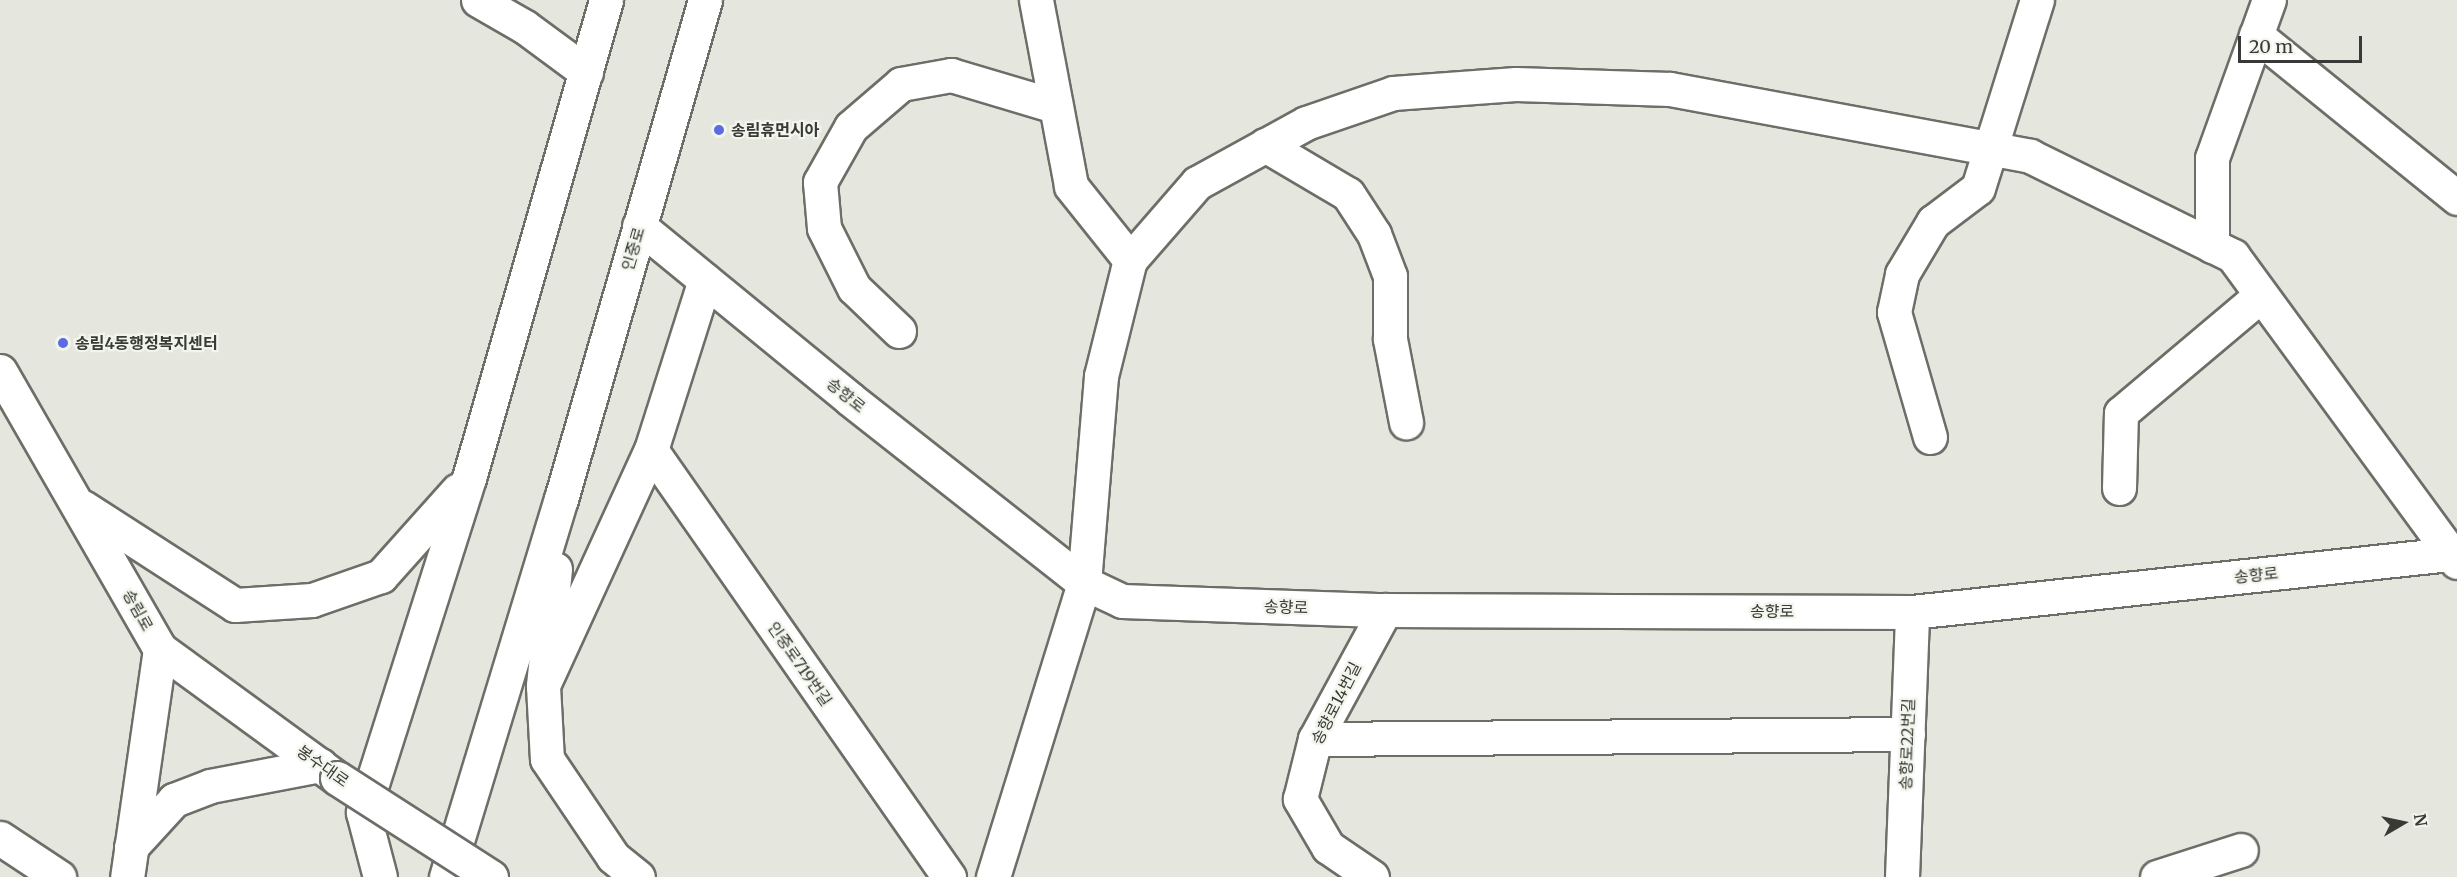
<!DOCTYPE html>
<html>
<head>
<meta charset="utf-8">
<style>
  body { margin:0 }
  #map { position:relative; width:2457px; height:877px; overflow:hidden; background:#e5e7df; font-family:Merriweather,"Noto Sans KR",serif }
  div>[style] { position:absolute }
  .roads { filter:drop-shadow(2px 0 #6c6e67) drop-shadow(-2px 0 #6c6e67) drop-shadow(0 2px #6c6e67) drop-shadow(0 -2px #6c6e67) }
  .minor>* { height:33px; margin:-16.5px; padding:0 16.5px; transform-origin:16.5px; border-radius:16.5px; background:#fff }
  .major>* { height:33px; margin:-16.5px; padding:0 16.5px; transform-origin:16.5px; border-radius:16.5px; background:#fff }
  .bridges { filter:drop-shadow(2px 0 #6c6e67) drop-shadow(-2px 0 #6c6e67) drop-shadow(0 2px #6c6e67) drop-shadow(0 -2px #6c6e67) }
  .major-bridge>* { height:33px; margin:-16.5px; padding:0 16.5px; transform-origin:16.5px; border-radius:16.5px; background:#fff }
  .dots>* { width:16px; height:16px; translate:-50% -50%; box-sizing:border-box; border:3px solid #f2f5ec; border-radius:50% }
  span { translate:-50% -50%; white-space:nowrap; text-align:center; line-height:1.15; -webkit-text-stroke:4.5px #f2f5ec; paint-order:stroke }
  .poi-label { font-size:16px; color:#393a37; font-weight:700 }
  .left { translate:0 -50%; text-align:left }
  .street-label { font-size:16px; color:#393a37 }
  .north { position:absolute; left:2373px; top:793px; width:60px; height:60px; -webkit-text-stroke:4px #f2f5ec; paint-order:stroke; rotate:81deg; font-size:16px; font-weight:700; line-height:24px; text-align:center; color:#393a37 }
  .north::after { content:''; display:block; margin:auto; width:21px; height:27px; background:#393a37; clip-path:polygon(50% 0,100% 100%,50% 72%,0 100%) }
  .scale { position:absolute; left:2238px; top:36px; width:124px; height:27px; box-sizing:border-box; border:3px solid #393a37; border-top:0; padding-left:8px; font-size:18px; line-height:21px; white-space:nowrap; color:#393a37; -webkit-text-stroke:4px #f2f5ec; paint-order:stroke }
</style>
</head>
<body>
<div id="map">
  <div class="roads">
    <div class="minor">
      <i style="left:478px;top:0;width:54px;rotate:29.9deg"></i>
      <i style="left:525px;top:27px;width:76px;rotate:36.4deg"></i>
      <i style="left:1036px;top:0;width:189px;rotate:79.3deg"></i>
      <i style="left:1071px;top:186px;width:95px;rotate:51.4deg"></i>
      <i style="left:2256px;top:35px;width:259px;rotate:39deg"></i>
      <i style="left:1265px;top:145px;width:96px;rotate:30.6deg"></i>
      <i style="left:1348px;top:194px;width:48px;rotate:57deg"></i>
      <i style="left:1374px;top:234px;width:45px;rotate:69.1deg"></i>
      <i style="left:1390px;top:276px;width:63px;rotate:90deg"></i>
      <i style="left:1390px;top:339px;width:85px;rotate:79.1deg"></i>
      <i style="left:639px;top:226px;width:273px;rotate:39.3deg"></i>
      <i style="left:850px;top:399px;width:298px;rotate:38.2deg"></i>
      <i style="left:1084px;top:583px;width:42px;rotate:25.3deg"></i>
      <i style="left:1122px;top:601px;width:263px;rotate:2deg"></i>
      <i style="left:1385px;top:610px;width:527px;rotate:0.22deg"></i>
      <i style="left:1912px;top:612px;width:540px;rotate:-6.16deg"></i>
      <i style="left:2212px;top:246px;width:88px;rotate:-90deg"></i>
      <i style="left:2212px;top:158px;width:168px;rotate:-70.2deg"></i>
      <i style="left:899px;top:331px;width:62px;rotate:-136.3deg"></i>
      <i style="left:854px;top:288px;width:67px;rotate:-116.6deg"></i>
      <i style="left:824px;top:228px;width:46px;rotate:-95deg"></i>
      <i style="left:820px;top:182px;width:63px;rotate:-60.6deg"></i>
      <i style="left:851px;top:127px;width:66px;rotate:-40.7deg"></i>
      <i style="left:901px;top:84px;width:51px;rotate:-10.2deg"></i>
      <i style="left:951px;top:75px;width:109px;rotate:16.6deg"></i>
      <i style="left:1930px;top:437px;width:130px;rotate:-106.1deg"></i>
      <i style="left:1894px;top:312px;width:39px;rotate:-78deg"></i>
      <i style="left:1902px;top:274px;width:61px;rotate:-59.2deg"></i>
      <i style="left:1933px;top:222px;width:56px;rotate:-37.1deg"></i>
      <i style="left:1978px;top:188px;width:197px;rotate:-72.6deg"></i>
      <i style="left:651px;top:450px;width:521px;rotate:55.09deg"></i>
      <i style="left:2119px;top:488px;width:75px;rotate:-88.5deg"></i>
      <i style="left:2121px;top:413px;width:183px;rotate:-40.1deg"></i>
      <i style="left:545px;top:681px;width:254px;rotate:-65.4deg"></i>
      <i style="left:651px;top:450px;width:178px;rotate:-72.4deg"></i>
      <i style="left:1315px;top:739px;width:593px;rotate:-0.48deg"></i>
      <i style="left:0;top:838px;width:71px;rotate:33.5deg"></i>
      <i style="left:993px;top:877px;width:308px;rotate:-72.8deg"></i>
      <i style="left:1084px;top:583px;width:208px;rotate:-85.3deg"></i>
      <i style="left:1101px;top:376px;width:120px;rotate:-76deg"></i>
      <i style="left:1130px;top:260px;width:102px;rotate:-49deg"></i>
      <i style="left:1197px;top:183px;width:124px;rotate:-28.8deg"></i>
      <i style="left:1306px;top:123px;width:92px;rotate:-19deg"></i>
      <i style="left:1393px;top:93px;width:123px;rotate:-4.2deg"></i>
      <i style="left:1516px;top:84px;width:154px;rotate:1.9deg"></i>
      <i style="left:1670px;top:89px;width:366px;rotate:10.5deg"></i>
      <i style="left:2030px;top:156px;width:226px;rotate:26.2deg"></i>
      <i style="left:2233px;top:256px;width:379px;rotate:53.8deg"></i>
      <i style="left:1372px;top:877px;width:53px;rotate:-145.7deg"></i>
      <i style="left:1328px;top:847px;width:56px;rotate:-120.3deg"></i>
      <i style="left:1300px;top:799px;width:62px;rotate:-76deg"></i>
      <i style="left:1315px;top:739px;width:147px;rotate:-61.5deg"></i>
      <i style="left:1902px;top:877px;width:265px;rotate:-87.8deg"></i>
      <i style="left:2157px;top:877px;width:88px;rotate:-17.8deg"></i>
    </div>
    <div class="major">
      <i style="left:0;top:371px;width:321px;rotate:60.1deg"></i>
      <i style="left:160px;top:649px;width:230px;rotate:98.2deg"></i>
      <i style="left:83px;top:507px;width:181px;rotate:32.8deg"></i>
      <i style="left:235px;top:605px;width:77px;rotate:-3.7deg"></i>
      <i style="left:312px;top:600px;width:73px;rotate:-19.2deg"></i>
      <i style="left:381px;top:576px;width:115px;rotate:-48.2deg"></i>
      <i style="left:555px;top:569px;width:118px;rotate:95.9deg"></i>
      <i style="left:543px;top:686px;width:73px;rotate:86.9deg"></i>
      <i style="left:547px;top:759px;width:118px;rotate:56deg"></i>
      <i style="left:613px;top:857px;width:32px;rotate:39deg"></i>
      <i style="left:160px;top:649px;width:219px;rotate:36.1deg"></i>
      <i style="left:131px;top:847px;width:64px;rotate:-47.5deg"></i>
      <i style="left:174px;top:800px;width:39px;rotate:-21deg"></i>
      <i style="left:210px;top:786px;width:112px;rotate:-10.8deg"></i>
      <i style="left:380px;top:877px;width:67px;rotate:-104.7deg"></i>
      <i style="left:363px;top:812px;width:350px;rotate:-72.4deg"></i>
      <i style="left:469px;top:478px;width:497px;rotate:-74deg"></i>
      <i style="left:446px;top:877px;width:395px;rotate:-73.1deg"></i>
      <i style="left:561px;top:499px;width:519px;rotate:-73.9deg"></i>
    </div>
  </div>
  <div class="bridges">
    <div class="major-bridge">
      <i style="left:337px;top:778px;width:183px;rotate:32.7deg"></i>
    </div>
  </div>
  <div class="dots">
    <i style="left:719px;top:130px;background:#5c6be2"></i>
    <i style="left:63px;top:343px;background:#5c6be2"></i>
  </div>
  <div class="poi-label">
    <span class="left" style="left:731px;top:130px">송림휴먼시아</span>
    <span class="left" style="left:75px;top:343px">송림4동행정복지센터</span>
  </div>
  <div class="street-label">
    <span style="left:633px;top:249px;rotate:-74deg">인중로</span>
    <span style="left:846px;top:395px;rotate:39deg">송향로</span>
    <span style="left:2256px;top:575px;rotate:-6deg">송향로</span>
    <span style="left:1286px;top:607px;rotate:2deg">송향로</span>
    <span style="left:138px;top:610px;rotate:61deg">송림로</span>
    <span style="left:1772px;top:611px">송향로</span>
    <span style="left:800px;top:664px;rotate:55deg">인중로719번길</span>
    <span style="left:1336px;top:703px;rotate:-63deg">송향로14번길</span>
    <span style="left:1907px;top:744px;rotate:-88deg">송향로22번길</span>
    <span style="left:323px;top:766px;rotate:35deg">봉수대로</span>
  </div>
  <div class="north">N</div>
  <div class="scale">20 m</div>
</div>
</body>
</html>
